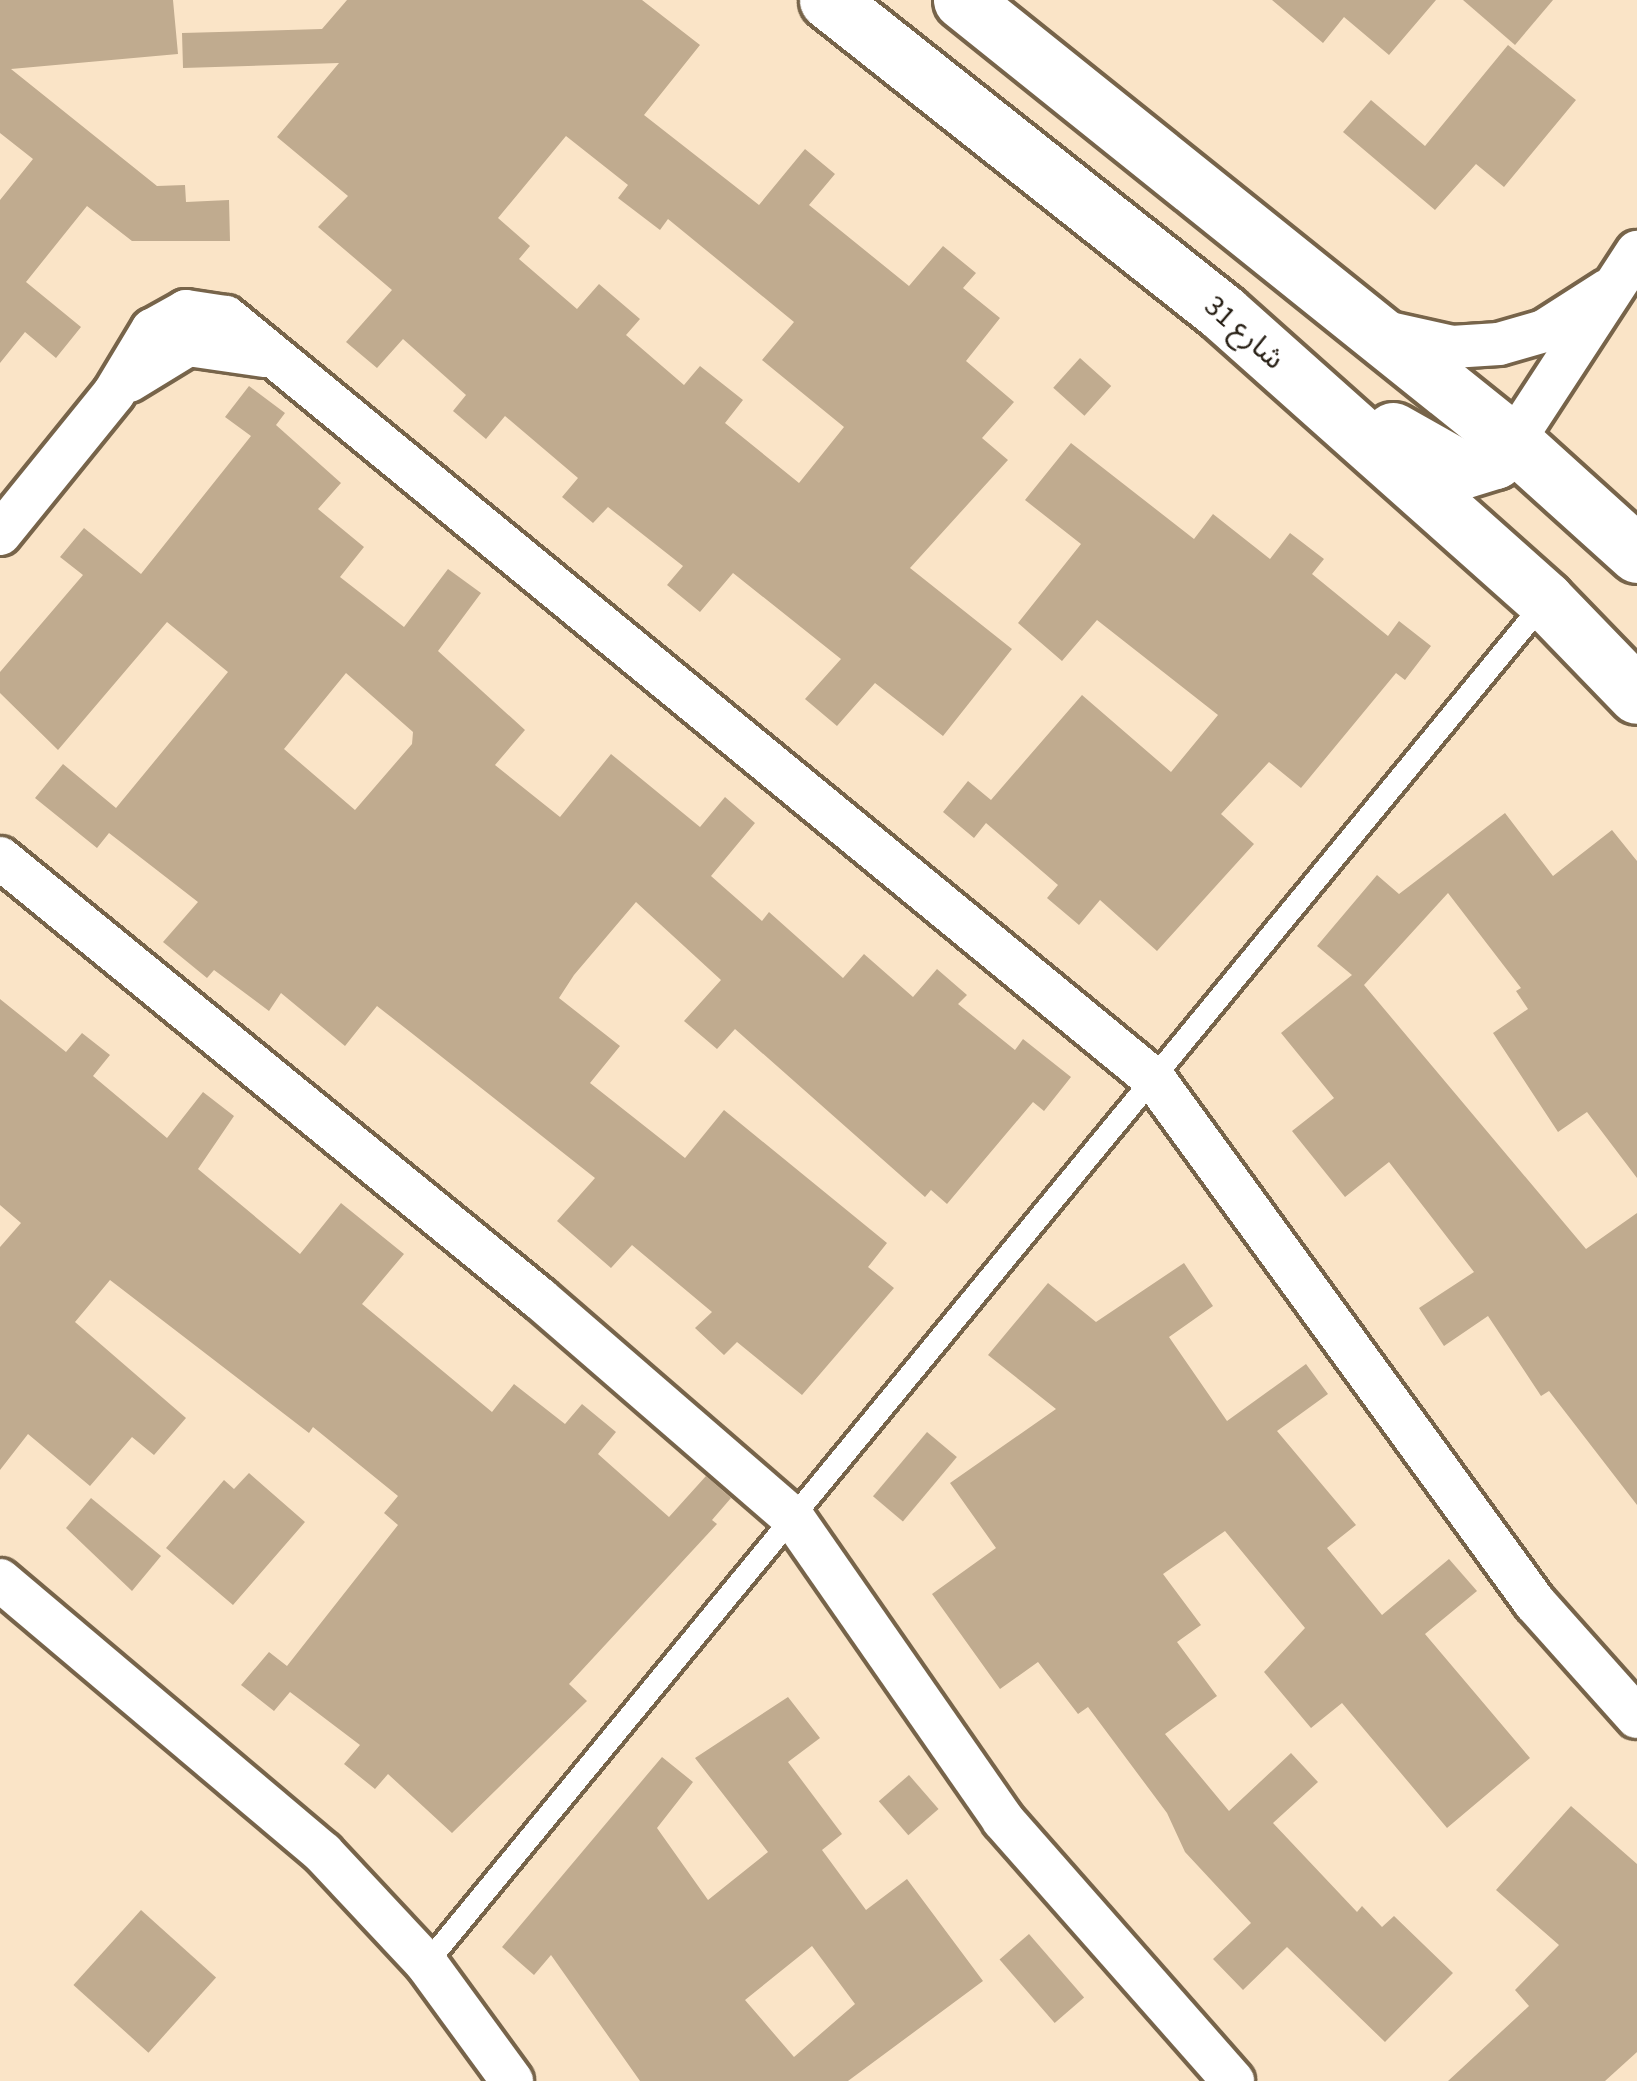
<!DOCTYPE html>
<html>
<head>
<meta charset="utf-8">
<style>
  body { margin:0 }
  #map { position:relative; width:1637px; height:2081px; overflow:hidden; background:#fae4c7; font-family:"Source Sans 3","Noto Sans Arabic",sans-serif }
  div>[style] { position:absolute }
  .building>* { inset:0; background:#c0ab8f; transform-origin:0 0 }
  .roads { filter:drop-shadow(3px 0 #77644a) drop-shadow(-3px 0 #77644a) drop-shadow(0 3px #77644a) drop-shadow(0 -3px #77644a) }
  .lane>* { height:21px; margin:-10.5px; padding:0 10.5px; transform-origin:10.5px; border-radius:10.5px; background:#fff }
  .street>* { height:42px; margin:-21px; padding:0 21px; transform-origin:21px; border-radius:21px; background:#fff }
  .secondary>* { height:57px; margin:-28.5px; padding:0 28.5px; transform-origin:28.5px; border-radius:28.5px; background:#fff }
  span { translate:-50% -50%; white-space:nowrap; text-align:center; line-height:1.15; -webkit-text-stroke:9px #fff; paint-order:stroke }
  .street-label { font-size:30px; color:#271f14 }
</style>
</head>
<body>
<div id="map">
  <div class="building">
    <i style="clip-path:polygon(0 0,173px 0,178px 54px,11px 69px,157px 186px,185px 185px,186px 202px,229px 200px,230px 241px,132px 241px,87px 206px,26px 282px,81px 327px,56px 358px,25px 332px,0 363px,0 200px,33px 159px,0 133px)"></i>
    <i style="clip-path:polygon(evenodd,347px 0,642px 0,700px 45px,644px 115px,759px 205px,805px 149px,835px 174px,809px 205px,909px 286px,943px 246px,976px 273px,963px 288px,1000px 318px,966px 361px,1014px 402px,982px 438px,1008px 460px,910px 568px,1012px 649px,943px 736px,875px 683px,837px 726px,805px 699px,841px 659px,733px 573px,700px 612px,667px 585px,683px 566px,608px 507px,593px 523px,562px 497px,578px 478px,505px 416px,486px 439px,453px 411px,466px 395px,403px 339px,377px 368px,346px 342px,392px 290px,318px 227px,348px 196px,277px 137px,339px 63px,183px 68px,182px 33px,322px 29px,347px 0,566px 136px,628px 185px,618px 198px,660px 230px,668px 219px,794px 322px,762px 360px,844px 427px,799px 483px,725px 423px,743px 400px,700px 366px,684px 385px,626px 335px,640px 319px,599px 284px,577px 309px,519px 259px,530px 246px,498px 218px,566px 136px)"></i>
    <i style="clip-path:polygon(1272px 0,1436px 0,1389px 55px,1344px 17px,1323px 43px)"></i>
    <i style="clip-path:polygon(1463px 0,1553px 0,1515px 45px)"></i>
    <i style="clip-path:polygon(1508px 45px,1576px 100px,1504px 187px,1476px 164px,1435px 210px,1343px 132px,1371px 100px,1425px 146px)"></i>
    <i style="left:1080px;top:358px;width:42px;height:40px;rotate:42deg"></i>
    <i style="clip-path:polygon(evenodd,249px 386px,285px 413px,276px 425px,341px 483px,318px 509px,364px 547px,340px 577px,404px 627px,448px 569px,481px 593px,438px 651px,525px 730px,495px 765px,560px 817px,611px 754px,700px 827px,725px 797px,755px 823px,711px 876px,762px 921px,769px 912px,843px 978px,864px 954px,913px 997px,937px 969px,967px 995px,958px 1004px,1015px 1050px,1023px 1039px,1071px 1077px,1044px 1111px,1033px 1102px,947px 1204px,931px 1190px,925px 1197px,735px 1029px,717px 1049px,684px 1021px,721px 980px,636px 902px,574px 975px,559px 998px,620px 1046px,590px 1083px,685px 1158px,724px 1110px,887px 1243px,868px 1267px,894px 1288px,802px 1395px,737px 1342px,724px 1355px,695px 1328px,712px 1312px,632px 1245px,611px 1268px,557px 1221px,595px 1178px,409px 1031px,377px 1006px,345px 1046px,281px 993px,269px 1011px,214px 970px,207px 978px,163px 942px,198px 902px,109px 833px,97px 848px,35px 798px,63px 764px,116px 808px,228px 672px,167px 622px,58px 750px,0 693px,0 672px,83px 575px,60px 557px,84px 528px,141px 574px,251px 436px,225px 417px,249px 386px,346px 673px,413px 732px,412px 744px,355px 810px,284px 749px,346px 673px)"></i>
    <i style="clip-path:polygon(1071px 443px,1194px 539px,1213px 514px,1270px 559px,1290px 533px,1324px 559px,1312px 574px,1388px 636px,1399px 621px,1431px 646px,1405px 680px,1396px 673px,1301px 788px,1269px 762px,1221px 814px,1254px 844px,1157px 951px,1100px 900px,1079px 925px,1047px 898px,1058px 885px,986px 823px,974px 838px,943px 812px,968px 781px,991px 800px,1082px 695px,1171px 772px,1218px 715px,1097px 620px,1062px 661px,1018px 623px,1081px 544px,1025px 500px)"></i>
    <i style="clip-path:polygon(1505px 813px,1553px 876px,1612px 830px,1637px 861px,1637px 1178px,1587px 1112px,1558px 1132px,1493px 1033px,1528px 1009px,1516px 991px,1521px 988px,1448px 893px,1364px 985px,1586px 1249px,1637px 1213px,1637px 1505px,1549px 1391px,1541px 1396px,1488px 1316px,1444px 1346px,1419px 1308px,1474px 1272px,1389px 1162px,1345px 1197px,1292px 1131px,1334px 1098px,1281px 1033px,1352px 975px,1317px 946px,1377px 875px,1399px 894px)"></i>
    <i style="clip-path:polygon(0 999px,66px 1052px,82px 1033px,110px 1055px,93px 1076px,167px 1138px,203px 1092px,234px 1116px,198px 1169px,300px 1254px,341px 1203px,404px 1254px,362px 1304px,492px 1412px,514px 1384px,565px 1424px,582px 1404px,616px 1432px,598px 1454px,669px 1517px,706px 1476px,731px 1498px,712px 1520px,717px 1524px,569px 1684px,587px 1701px,452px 1833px,388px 1774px,375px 1789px,344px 1764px,360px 1745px,290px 1692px,274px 1711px,241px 1685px,269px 1652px,287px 1666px,398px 1525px,384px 1513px,398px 1496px,313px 1427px,309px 1433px,110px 1280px,75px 1322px,186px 1418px,154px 1455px,132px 1437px,90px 1486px,28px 1434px,0 1470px,0 1247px,21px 1223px,0 1205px)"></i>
    <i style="clip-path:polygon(1184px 1263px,1213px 1306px,1169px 1337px,1227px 1421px,1306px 1364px,1328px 1394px,1277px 1431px,1356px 1525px,1327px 1548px,1382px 1615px,1449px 1559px,1477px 1591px,1425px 1634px,1530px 1758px,1447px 1828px,1342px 1703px,1311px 1728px,1264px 1672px,1305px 1628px,1225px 1531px,1163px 1574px,1201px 1625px,1177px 1642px,1217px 1696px,1165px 1734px,1229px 1811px,1291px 1753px,1318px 1782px,1273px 1823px,1357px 1912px,1362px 1906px,1382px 1927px,1394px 1916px,1453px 1973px,1385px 2042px,1287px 1947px,1243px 1990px,1213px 1959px,1251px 1923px,1185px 1852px,1167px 1813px,1088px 1707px,1078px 1714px,1038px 1662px,1000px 1689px,932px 1594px,996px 1548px,950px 1483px,1056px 1409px,988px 1355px,1048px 1283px,1096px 1322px)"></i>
    <i style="left:927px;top:1432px;width:39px;height:84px;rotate:40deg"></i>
    <i style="clip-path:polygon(249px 1473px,305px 1522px,233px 1605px,166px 1548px,224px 1480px,234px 1489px)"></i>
    <i style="clip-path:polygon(91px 1498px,161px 1556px,132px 1591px,66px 1528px)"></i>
    <i style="clip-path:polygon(evenodd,788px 1697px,820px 1738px,788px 1762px,842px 1834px,822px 1850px,866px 1910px,907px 1879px,983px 1981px,848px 2081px,640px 2081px,551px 1955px,534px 1975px,502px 1947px,662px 1757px,693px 1782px,657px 1828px,708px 1900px,768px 1852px,695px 1758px,788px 1697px,812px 1946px,855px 2004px,794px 2057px,745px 2000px,812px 1946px)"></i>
    <i style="left:909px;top:1775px;width:45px;height:40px;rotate:49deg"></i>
    <i style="clip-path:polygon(1571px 1806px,1637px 1864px,1637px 2052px,1605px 2081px,1448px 2081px,1529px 2006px,1515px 1990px,1559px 1945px,1496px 1890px)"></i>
    <i style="left:141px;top:1910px;width:101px;height:101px;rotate:42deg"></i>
    <i style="left:1029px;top:1934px;width:84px;height:39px;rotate:49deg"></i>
  </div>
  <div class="roads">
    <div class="lane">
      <i style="left:426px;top:1963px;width:1763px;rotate:-50.61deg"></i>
    </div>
    <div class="street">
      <i style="left:1385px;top:332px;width:69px;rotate:12.6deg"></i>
      <i style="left:1452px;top:347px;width:47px;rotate:-3.7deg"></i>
      <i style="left:1499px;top:344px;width:47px;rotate:-16.1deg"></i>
      <i style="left:1544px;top:331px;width:76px;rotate:-32.6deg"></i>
      <i style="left:129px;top:381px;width:69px;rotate:-31.4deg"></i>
      <i style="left:188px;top:345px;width:77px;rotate:8.2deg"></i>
      <i style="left:1513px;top:442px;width:227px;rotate:-56.9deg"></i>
      <i style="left:0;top:534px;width:181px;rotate:-51deg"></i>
      <i style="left:114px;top:393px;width:74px;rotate:-58.9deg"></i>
      <i style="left:152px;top:330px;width:39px;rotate:-29deg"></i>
      <i style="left:186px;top:311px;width:40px;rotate:8.5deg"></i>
      <i style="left:226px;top:317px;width:1202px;rotate:39.4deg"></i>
      <i style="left:1155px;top:1080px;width:646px;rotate:54deg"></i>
      <i style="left:1535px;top:1603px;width:153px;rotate:48.2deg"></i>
      <i style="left:0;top:858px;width:696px;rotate:39.23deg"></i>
      <i style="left:539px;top:1298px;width:337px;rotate:40.9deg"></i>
      <i style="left:794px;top:1519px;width:366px;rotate:55.2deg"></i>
      <i style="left:1003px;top:1820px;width:348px;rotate:48.6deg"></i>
      <i style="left:0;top:1580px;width:423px;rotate:40.2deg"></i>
      <i style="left:323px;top:1853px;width:151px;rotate:46.9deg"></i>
      <i style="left:426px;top:1963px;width:146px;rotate:53.9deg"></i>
    </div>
    <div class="secondary">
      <i style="left:828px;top:0;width:503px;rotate:38.37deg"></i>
      <i style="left:1222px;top:312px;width:433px;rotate:41.7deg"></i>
      <i style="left:1545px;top:600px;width:132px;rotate:45.9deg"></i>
      <i style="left:962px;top:0;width:706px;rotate:38.74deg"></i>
      <i style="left:1513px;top:442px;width:167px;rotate:42.1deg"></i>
      <i style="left:1393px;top:431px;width:79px;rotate:29.5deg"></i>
      <i style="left:1462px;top:470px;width:34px;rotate:-17deg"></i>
      <i style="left:1495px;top:460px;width:25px;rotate:-45deg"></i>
    </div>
  </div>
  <div class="street-label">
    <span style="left:1244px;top:333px;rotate:41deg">شارع 31</span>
  </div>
</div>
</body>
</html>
